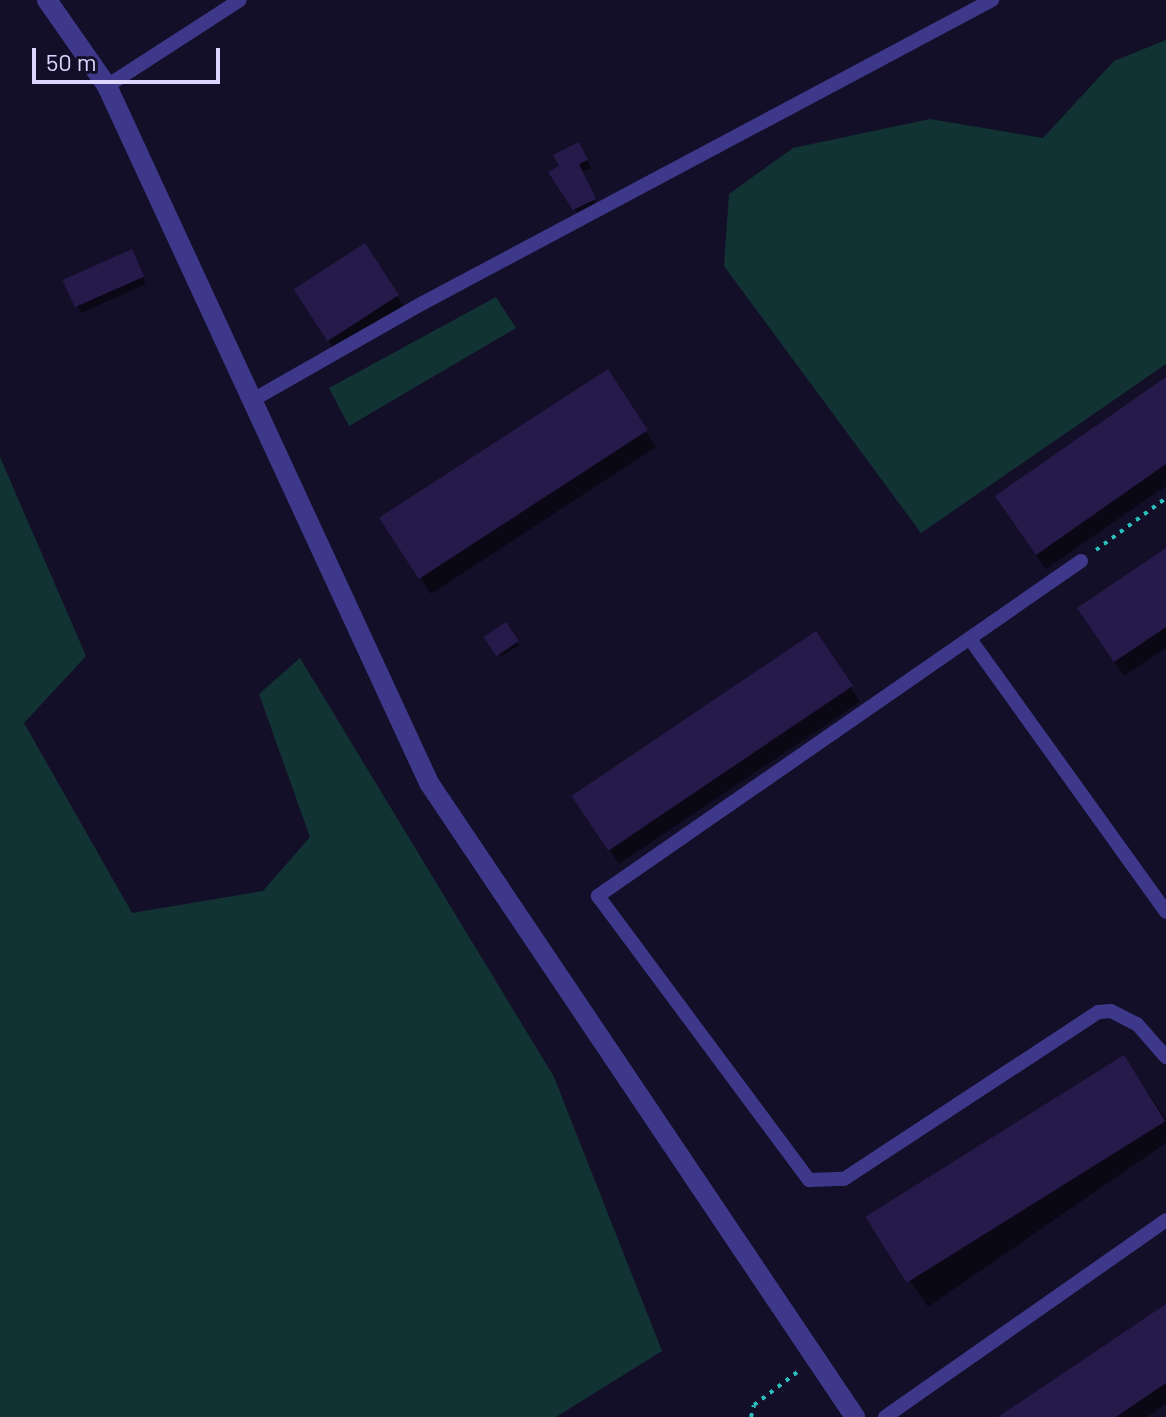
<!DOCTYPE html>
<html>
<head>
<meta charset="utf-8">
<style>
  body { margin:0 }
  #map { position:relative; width:1166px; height:1417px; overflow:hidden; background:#140f29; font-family:Barlow,sans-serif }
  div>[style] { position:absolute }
  .green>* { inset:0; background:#123333 }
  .shadow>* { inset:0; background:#0007; transform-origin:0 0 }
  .building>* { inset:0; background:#261a4b; transform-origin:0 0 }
  .path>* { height:4px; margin-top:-2px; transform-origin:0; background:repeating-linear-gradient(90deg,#2abfbc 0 4px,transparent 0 10px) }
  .lane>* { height:14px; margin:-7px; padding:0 7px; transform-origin:7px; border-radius:7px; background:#3e388a }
  .street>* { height:20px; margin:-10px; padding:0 10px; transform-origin:10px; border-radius:10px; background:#3e388a }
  span { translate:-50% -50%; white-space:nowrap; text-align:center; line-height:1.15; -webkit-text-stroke:8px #140f29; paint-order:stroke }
  .scale { position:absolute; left:32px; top:48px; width:188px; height:36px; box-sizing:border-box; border:4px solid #ddd7ff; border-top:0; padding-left:10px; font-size:24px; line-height:28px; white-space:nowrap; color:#ddd7ff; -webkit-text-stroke:6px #140f29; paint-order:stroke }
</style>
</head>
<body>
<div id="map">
  <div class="green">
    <i style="clip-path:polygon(1166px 40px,1166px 364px,921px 533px,724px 266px,729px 194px,793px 148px,930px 119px,1043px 138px,1114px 61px)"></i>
    <i style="clip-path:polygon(496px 297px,516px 328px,349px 426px,329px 388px)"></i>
    <i style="clip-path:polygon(0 457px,86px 656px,24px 723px,132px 913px,263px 891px,310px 837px,259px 694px,300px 658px,554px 1077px,662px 1351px,556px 1417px,0 1417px)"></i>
  </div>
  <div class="shadow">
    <i style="clip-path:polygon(583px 151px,591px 168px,581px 172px,598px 207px,579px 216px,551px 172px)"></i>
    <i style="clip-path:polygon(135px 259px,146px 284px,81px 313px,77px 306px)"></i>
    <i style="clip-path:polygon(397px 296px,404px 307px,336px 352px,303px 302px)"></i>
    <i style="clip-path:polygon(607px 372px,656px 447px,431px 594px,392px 535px)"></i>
    <i style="clip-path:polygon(1166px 380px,1166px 486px,1046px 569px,1006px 512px)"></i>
    <i style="clip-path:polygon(1166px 551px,1166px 648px,1124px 676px,1089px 624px)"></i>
    <i style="left:506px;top:625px;width:24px;height:22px;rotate:57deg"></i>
    <i style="clip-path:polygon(851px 687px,860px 702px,619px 864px,583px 812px)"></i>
    <i style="clip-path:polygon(1124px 1057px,1166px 1119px,1166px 1143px,928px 1307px,884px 1244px)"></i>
    <i style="clip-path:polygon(1166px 1307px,1166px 1404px,1147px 1417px,1003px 1417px)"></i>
  </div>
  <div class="building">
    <i style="clip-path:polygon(579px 142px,588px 160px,579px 164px,596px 199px,573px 210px,548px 172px,559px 166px,553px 155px)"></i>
    <i style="left:365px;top:243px;width:62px;height:85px;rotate:57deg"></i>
    <i style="left:132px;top:249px;width:30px;height:76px;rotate:66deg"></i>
    <i style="left:608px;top:369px;width:73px;height:273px;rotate:57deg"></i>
    <i style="clip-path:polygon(1166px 377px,1166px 464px,1036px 555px,995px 496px)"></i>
    <i style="clip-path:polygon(1166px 548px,1166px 627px,1114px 662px,1077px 608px)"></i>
    <i style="left:506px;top:622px;width:23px;height:27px;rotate:56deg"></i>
    <i style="left:816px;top:631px;width:66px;height:295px;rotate:56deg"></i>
    <i style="left:1124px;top:1055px;width:78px;height:305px;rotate:58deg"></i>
    <i style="clip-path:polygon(1166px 1304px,1166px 1383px,1116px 1417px,998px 1417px)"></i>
  </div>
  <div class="path">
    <i style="left:1096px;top:550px;width:87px;rotate:-36.6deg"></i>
    <i style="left:751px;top:1417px;width:12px;rotate:-76deg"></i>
    <i style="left:754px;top:1405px;width:58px;rotate:-37.3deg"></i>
  </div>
  <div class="lane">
    <i style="left:107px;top:86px;width:158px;rotate:-32.9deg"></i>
    <i style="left:251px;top:401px;width:198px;rotate:-29.7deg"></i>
    <i style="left:423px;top:303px;width:645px;rotate:-28.04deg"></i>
    <i style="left:1081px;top:561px;width:588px;rotate:145.26deg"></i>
    <i style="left:598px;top:896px;width:354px;rotate:53.4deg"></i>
    <i style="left:809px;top:1180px;width:35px;rotate:-2deg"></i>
    <i style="left:844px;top:1179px;width:304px;rotate:-33.3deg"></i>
    <i style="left:1098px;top:1012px;width:13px;rotate:-4deg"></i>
    <i style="left:1111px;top:1011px;width:29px;rotate:27deg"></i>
    <i style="left:1137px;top:1024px;width:44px;rotate:48.7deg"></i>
    <i style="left:970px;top:639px;width:336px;rotate:54.3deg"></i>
    <i style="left:885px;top:1417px;width:343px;rotate:-35deg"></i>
  </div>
  <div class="street">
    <i style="left:47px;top:0;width:105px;rotate:55.1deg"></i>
    <i style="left:107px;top:86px;width:768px;rotate:65.2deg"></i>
    <i style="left:429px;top:783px;width:764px;rotate:56.1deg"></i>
  </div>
  <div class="scale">50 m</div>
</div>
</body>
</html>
